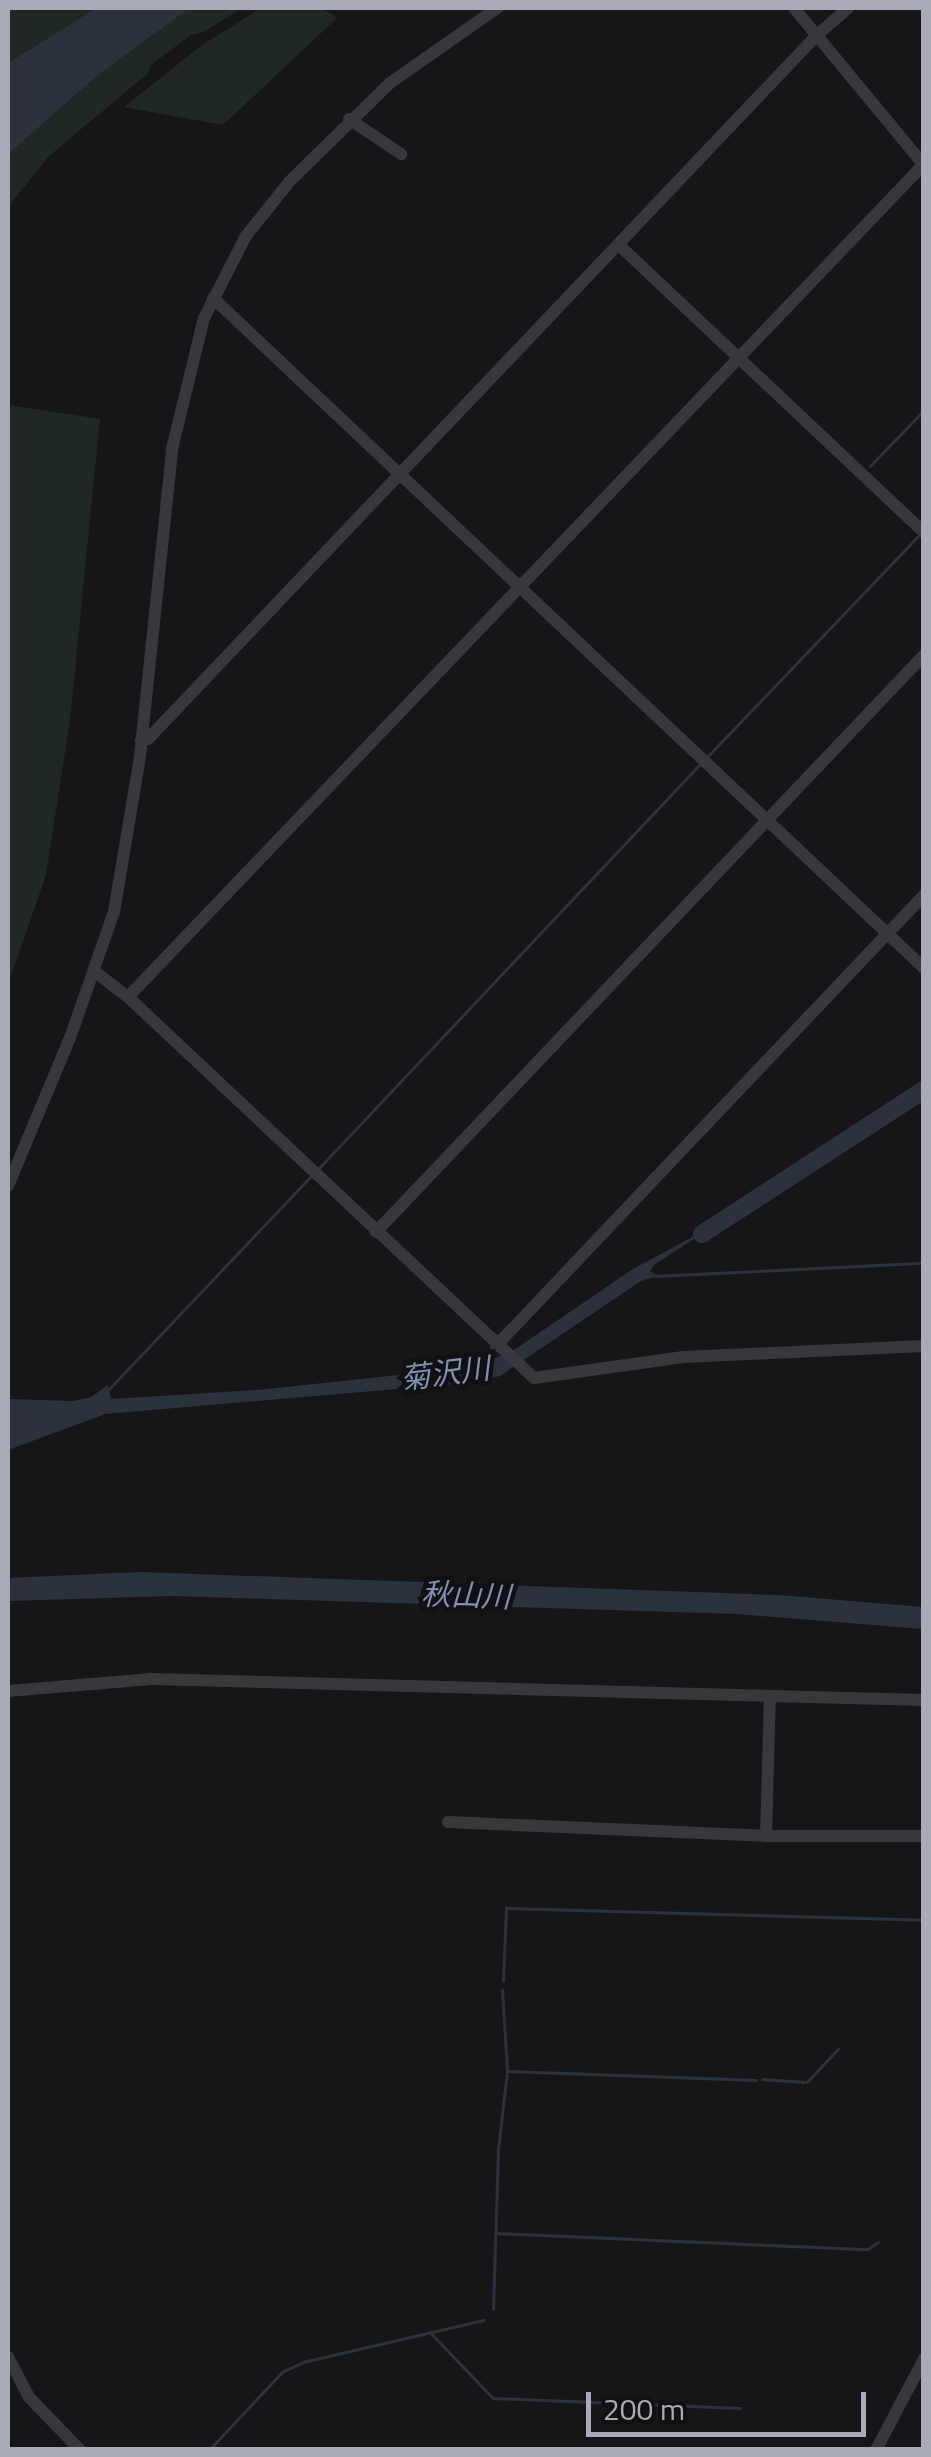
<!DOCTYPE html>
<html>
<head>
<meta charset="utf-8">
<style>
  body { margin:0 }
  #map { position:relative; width:931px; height:2457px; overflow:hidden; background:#161618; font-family:"Titillium Web","Noto Sans JP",sans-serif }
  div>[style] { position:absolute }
  .green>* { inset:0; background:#202823 }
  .water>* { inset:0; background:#2c323c }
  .stream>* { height:2.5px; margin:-1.25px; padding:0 1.25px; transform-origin:1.25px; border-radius:1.25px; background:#2c323c }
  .river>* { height:18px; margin:-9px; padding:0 9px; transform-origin:9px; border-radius:9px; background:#2c323c }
  .minor>* { height:12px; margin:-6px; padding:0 6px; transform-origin:6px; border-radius:6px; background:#37373d }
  span { translate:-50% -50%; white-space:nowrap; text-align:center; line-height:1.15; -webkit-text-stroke:9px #111113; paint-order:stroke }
  .water-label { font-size:30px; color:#7f90b3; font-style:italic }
  .frame { position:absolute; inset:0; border:10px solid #a8aab8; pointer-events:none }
  .scale { position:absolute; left:586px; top:2392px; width:280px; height:45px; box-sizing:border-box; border:5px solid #a8aab8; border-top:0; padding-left:12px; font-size:30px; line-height:35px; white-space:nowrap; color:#a8aab8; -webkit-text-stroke:8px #111113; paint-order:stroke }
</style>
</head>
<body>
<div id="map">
  <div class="green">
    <i style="clip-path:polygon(8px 8px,96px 8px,8px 63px)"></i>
    <i style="clip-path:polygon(190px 8px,242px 8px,204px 32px,191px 35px,152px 64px,147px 74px,49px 156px,8px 207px,8px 154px,102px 72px)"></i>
    <i style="clip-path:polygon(261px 8px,322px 8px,337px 18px,223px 125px,124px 107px,202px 45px)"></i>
    <i style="clip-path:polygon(8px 405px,100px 419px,70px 720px,46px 875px,8px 985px)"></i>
  </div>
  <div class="water">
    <i style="clip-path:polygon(96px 8px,190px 8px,102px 72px,8px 154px,8px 63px)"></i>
    <i style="clip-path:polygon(720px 1222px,654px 1265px,650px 1271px,658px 1276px,641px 1281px,500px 1376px,467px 1383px,105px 1414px,8px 1450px,8px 1399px,73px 1401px,91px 1397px,108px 1385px,111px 1399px,258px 1390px,474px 1367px,514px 1350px,633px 1269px)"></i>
    <i style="clip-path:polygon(140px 1572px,779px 1595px,923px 1607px,923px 1629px,736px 1614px,172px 1596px,8px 1601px,8px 1578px)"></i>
  </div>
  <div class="stream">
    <i style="left:870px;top:466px;width:78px;rotate:-46deg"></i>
    <i style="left:707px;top:757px;width:307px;rotate:-46.3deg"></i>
    <i style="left:319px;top:1168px;width:557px;rotate:-46.67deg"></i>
    <i style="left:655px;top:1276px;width:269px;rotate:-2.8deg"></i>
    <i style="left:109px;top:1389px;width:292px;rotate:-46.5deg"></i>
    <i style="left:503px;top:1981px;width:73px;rotate:-87.6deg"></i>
    <i style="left:506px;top:1908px;width:418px;rotate:1.6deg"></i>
    <i style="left:508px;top:2071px;width:248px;rotate:2.1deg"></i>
    <i style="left:762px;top:2079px;width:42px;rotate:4.1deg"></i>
    <i style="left:807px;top:2082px;width:45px;rotate:-46.8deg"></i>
    <i style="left:495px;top:2233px;width:373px;rotate:2.5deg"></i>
    <i style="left:868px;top:2249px;width:12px;rotate:-35deg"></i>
    <i style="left:493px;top:2309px;width:159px;rotate:-88.2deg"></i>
    <i style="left:498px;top:2150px;width:80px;rotate:-83.5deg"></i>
    <i style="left:507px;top:2071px;width:81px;rotate:-93.5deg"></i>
    <i style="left:430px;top:2332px;width:91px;rotate:46.3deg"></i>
    <i style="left:493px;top:2398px;width:247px;rotate:2.3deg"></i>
    <i style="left:209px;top:2450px;width:107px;rotate:-46.9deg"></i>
    <i style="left:282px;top:2372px;width:23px;rotate:-25deg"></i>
    <i style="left:303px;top:2362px;width:185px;rotate:-13.1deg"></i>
  </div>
  <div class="river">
    <i style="left:702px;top:1234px;width:265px;rotate:-33deg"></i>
  </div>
  <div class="minor">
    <i style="left:794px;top:8px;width:204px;rotate:50.4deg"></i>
    <i style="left:349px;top:119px;width:63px;rotate:33.9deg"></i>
    <i style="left:619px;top:245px;width:419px;rotate:43.3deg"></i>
    <i style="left:213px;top:298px;width:977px;rotate:43.3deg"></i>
    <i style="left:141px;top:740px;width:7px;rotate:-8deg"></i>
    <i style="left:148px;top:739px;width:970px;rotate:-46.46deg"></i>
    <i style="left:816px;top:36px;width:43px;rotate:-41.2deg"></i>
    <i style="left:94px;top:971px;width:43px;rotate:37.4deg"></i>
    <i style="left:128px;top:997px;width:557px;rotate:43.18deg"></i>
    <i style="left:534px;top:1378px;width:151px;rotate:-8deg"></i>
    <i style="left:684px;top:1357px;width:240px;rotate:-2.6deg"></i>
    <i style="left:128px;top:997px;width:1152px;rotate:-46.3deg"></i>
    <i style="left:8px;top:1186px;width:160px;rotate:-67.3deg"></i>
    <i style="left:70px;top:1038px;width:133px;rotate:-70.8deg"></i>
    <i style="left:114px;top:912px;width:158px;rotate:-80.5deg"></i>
    <i style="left:140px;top:756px;width:309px;rotate:-84deg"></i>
    <i style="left:172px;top:449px;width:135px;rotate:-76.3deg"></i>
    <i style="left:204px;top:318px;width:92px;rotate:-62.9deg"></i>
    <i style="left:246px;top:236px;width:70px;rotate:-51.3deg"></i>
    <i style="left:290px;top:181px;width:140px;rotate:-44.4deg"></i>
    <i style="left:390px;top:83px;width:131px;rotate:-35deg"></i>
    <i style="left:376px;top:1232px;width:796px;rotate:-46.48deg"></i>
    <i style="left:496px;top:1346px;width:622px;rotate:-46.5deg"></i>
    <i style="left:8px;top:1691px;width:144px;rotate:-4.8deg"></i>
    <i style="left:151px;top:1679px;width:773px;rotate:1.56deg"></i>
    <i style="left:448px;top:1822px;width:318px;rotate:2.5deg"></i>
    <i style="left:766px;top:1836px;width:158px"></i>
    <i style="left:766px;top:1836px;width:140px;rotate:-88.4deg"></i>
    <i style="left:8px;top:2357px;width:45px;rotate:62.3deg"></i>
    <i style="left:29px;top:2397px;width:74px;rotate:46.1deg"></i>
    <i style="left:876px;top:2450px;width:103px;rotate:-62.2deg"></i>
  </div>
  <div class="water-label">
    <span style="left:445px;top:1373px;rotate:-7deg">菊沢川</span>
    <span style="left:466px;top:1595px;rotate:2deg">秋山川</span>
  </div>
  <div class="frame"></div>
  <div class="scale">200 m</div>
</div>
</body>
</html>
